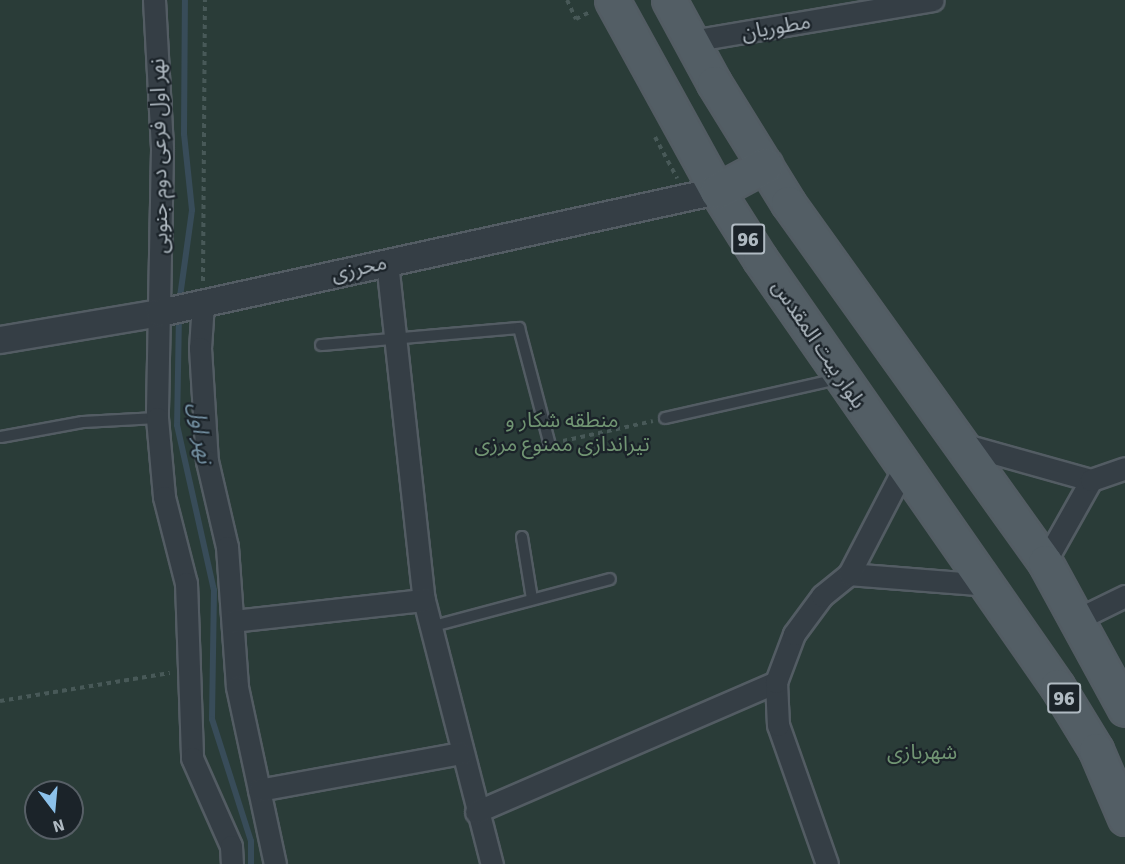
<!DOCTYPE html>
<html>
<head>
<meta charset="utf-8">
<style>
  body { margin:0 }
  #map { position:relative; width:1125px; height:864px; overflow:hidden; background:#222d34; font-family:Signika,"Noto Sans Arabic",sans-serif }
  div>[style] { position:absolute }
  .green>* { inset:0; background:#2a3c38 }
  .stream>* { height:6px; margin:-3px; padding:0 3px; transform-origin:3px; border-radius:3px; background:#384c59 }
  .path>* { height:4px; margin-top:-2px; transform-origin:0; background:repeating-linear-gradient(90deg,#485958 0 4.5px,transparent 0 9px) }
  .roads { filter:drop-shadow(2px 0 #535c63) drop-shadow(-2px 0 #535c63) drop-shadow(0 2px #535c63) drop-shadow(0 -2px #535c63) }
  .service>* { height:10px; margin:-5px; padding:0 5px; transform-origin:5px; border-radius:5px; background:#353e45 }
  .minor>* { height:21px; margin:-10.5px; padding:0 10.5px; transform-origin:10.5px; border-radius:10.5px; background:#353e45 }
  .tertiary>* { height:26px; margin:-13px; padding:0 13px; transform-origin:13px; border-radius:13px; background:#353e45 }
  .primary>* { height:33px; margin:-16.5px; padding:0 16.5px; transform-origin:16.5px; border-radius:16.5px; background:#535e65 }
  span { translate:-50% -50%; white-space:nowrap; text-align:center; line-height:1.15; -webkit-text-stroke:4.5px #1b2329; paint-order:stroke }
  .shield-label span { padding:2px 4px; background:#1b2329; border:2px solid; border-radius:4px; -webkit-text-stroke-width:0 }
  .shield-label { font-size:20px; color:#b0bac2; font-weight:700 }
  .street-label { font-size:21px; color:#b0bac2 }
  .park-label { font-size:21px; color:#719573 }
  .water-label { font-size:22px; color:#7490a2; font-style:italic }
  .north { position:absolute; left:24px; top:780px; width:60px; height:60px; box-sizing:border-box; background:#1b2329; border:2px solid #575f66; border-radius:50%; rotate:164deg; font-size:16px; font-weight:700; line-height:24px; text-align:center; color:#b0bac2 }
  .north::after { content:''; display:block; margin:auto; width:21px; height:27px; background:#8cc1ea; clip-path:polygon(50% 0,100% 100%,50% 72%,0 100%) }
</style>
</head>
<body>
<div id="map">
  <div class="green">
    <i style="clip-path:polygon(evenodd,0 0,1125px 0,1125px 864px,0 864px,0 0,36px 792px,72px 792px,72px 828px,36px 828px,36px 792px)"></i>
  </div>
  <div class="stream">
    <i style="left:179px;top:304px;width:95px;rotate:-82.1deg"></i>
    <i style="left:192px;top:210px;width:76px;rotate:-96deg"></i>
    <i style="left:184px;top:134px;width:134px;rotate:-89.6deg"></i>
    <i style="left:179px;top:314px;width:111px;rotate:91deg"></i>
    <i style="left:177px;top:425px;width:169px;rotate:77.4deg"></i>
    <i style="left:214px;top:590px;width:129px;rotate:90.9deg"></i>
    <i style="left:212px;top:719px;width:128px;rotate:72.3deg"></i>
    <i style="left:251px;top:841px;width:23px;rotate:90deg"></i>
  </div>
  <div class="path">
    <i style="left:567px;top:0;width:21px;rotate:65deg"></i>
    <i style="left:576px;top:19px;width:16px;rotate:-27deg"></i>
    <i style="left:655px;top:137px;width:47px;rotate:61.8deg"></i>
    <i style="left:203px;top:281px;width:281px;rotate:-89.6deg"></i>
    <i style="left:563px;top:441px;width:92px;rotate:-12.5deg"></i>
    <i style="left:0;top:701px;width:172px;rotate:-9.4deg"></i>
  </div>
  <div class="roads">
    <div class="service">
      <i style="left:321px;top:345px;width:199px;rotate:-4.9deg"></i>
      <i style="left:519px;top:328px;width:121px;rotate:75.2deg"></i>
      <i style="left:665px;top:418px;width:177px;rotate:-12.7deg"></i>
      <i style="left:1px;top:437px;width:83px;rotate:-10.4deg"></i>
      <i style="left:83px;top:422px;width:74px;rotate:-3.1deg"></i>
      <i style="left:522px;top:537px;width:63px;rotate:80.8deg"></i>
      <i style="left:430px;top:627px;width:186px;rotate:-14.9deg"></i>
    </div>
    <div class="minor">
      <i style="left:154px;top:0;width:150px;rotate:86.9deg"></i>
      <i style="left:162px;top:150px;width:268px;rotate:91.1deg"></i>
      <i style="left:157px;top:418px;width:79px;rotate:84.9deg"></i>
      <i style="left:164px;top:497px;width:89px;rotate:75.7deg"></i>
      <i style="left:186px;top:583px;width:175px;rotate:88deg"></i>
      <i style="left:192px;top:758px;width:96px;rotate:66.1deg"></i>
      <i style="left:231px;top:846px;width:18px;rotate:87deg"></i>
      <i style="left:691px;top:41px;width:245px;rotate:-9.6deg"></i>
      <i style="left:387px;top:262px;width:340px;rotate:83.8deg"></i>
      <i style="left:424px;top:600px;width:273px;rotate:75.6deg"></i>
      <i style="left:203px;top:303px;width:45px;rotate:93.8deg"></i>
      <i style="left:200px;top:348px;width:113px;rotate:86.5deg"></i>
      <i style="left:207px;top:461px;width:88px;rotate:76.9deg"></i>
      <i style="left:227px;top:547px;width:140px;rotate:85.9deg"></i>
      <i style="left:237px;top:687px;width:181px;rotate:77.9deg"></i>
      <i style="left:962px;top:444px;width:134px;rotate:15.6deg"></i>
      <i style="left:1045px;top:562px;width:94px;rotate:-60.7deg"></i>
      <i style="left:1091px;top:480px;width:36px;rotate:-19deg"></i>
      <i style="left:849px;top:574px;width:141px;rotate:4.5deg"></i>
      <i style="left:1078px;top:619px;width:52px;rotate:-26.1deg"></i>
      <i style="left:233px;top:621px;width:192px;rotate:-6.3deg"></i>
      <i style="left:259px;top:790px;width:205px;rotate:-10.4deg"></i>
      <i style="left:476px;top:812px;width:327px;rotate:-23.4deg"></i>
      <i style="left:827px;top:864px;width:147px;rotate:-109.4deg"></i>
      <i style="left:778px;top:725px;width:43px;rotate:-92.7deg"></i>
      <i style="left:776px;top:682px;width:51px;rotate:-69.4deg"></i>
      <i style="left:794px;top:634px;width:47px;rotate:-53.6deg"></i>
      <i style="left:822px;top:596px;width:35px;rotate:-39deg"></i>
      <i style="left:849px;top:574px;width:122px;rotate:-62.6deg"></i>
    </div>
    <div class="tertiary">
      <i style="left:0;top:340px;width:162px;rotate:-9.6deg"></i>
      <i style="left:160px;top:313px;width:570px;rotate:-12.35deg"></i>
    </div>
    <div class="primary">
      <i style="left:612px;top:0;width:218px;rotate:61.2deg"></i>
      <i style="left:717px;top:191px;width:80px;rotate:57.7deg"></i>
      <i style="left:760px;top:259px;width:520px;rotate:55.18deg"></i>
      <i style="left:1057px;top:686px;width:75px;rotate:58.6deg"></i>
      <i style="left:1096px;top:750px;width:74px;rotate:66.9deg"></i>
      <i style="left:669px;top:0;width:94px;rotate:61.5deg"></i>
      <i style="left:714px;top:83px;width:141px;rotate:58.3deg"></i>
      <i style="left:788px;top:203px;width:442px;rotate:54.4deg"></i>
      <i style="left:1045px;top:562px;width:167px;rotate:61.4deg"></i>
      <i style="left:717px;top:191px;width:55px;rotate:-28.4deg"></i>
    </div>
  </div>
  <div class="shield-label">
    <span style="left:748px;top:239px">96</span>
    <span style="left:1064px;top:698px">96</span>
  </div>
  <div class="street-label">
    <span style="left:776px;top:27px;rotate:-10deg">مطوریان</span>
    <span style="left:159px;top:156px;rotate:-91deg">نهر اول فرعی دوم جنوبی</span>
    <span style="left:359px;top:268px;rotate:-13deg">محرزی</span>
    <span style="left:819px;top:344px;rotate:56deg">بلوار بیت المقدس</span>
  </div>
  <div class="park-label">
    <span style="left:562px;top:432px">منطقه شکار و<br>تیراندازی ممنوع مرزی</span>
    <span style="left:922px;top:752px">شهربازی</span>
  </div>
  <div class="water-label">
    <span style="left:201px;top:433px;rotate:82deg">نهر اول</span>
  </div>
  <div class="north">N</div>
</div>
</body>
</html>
